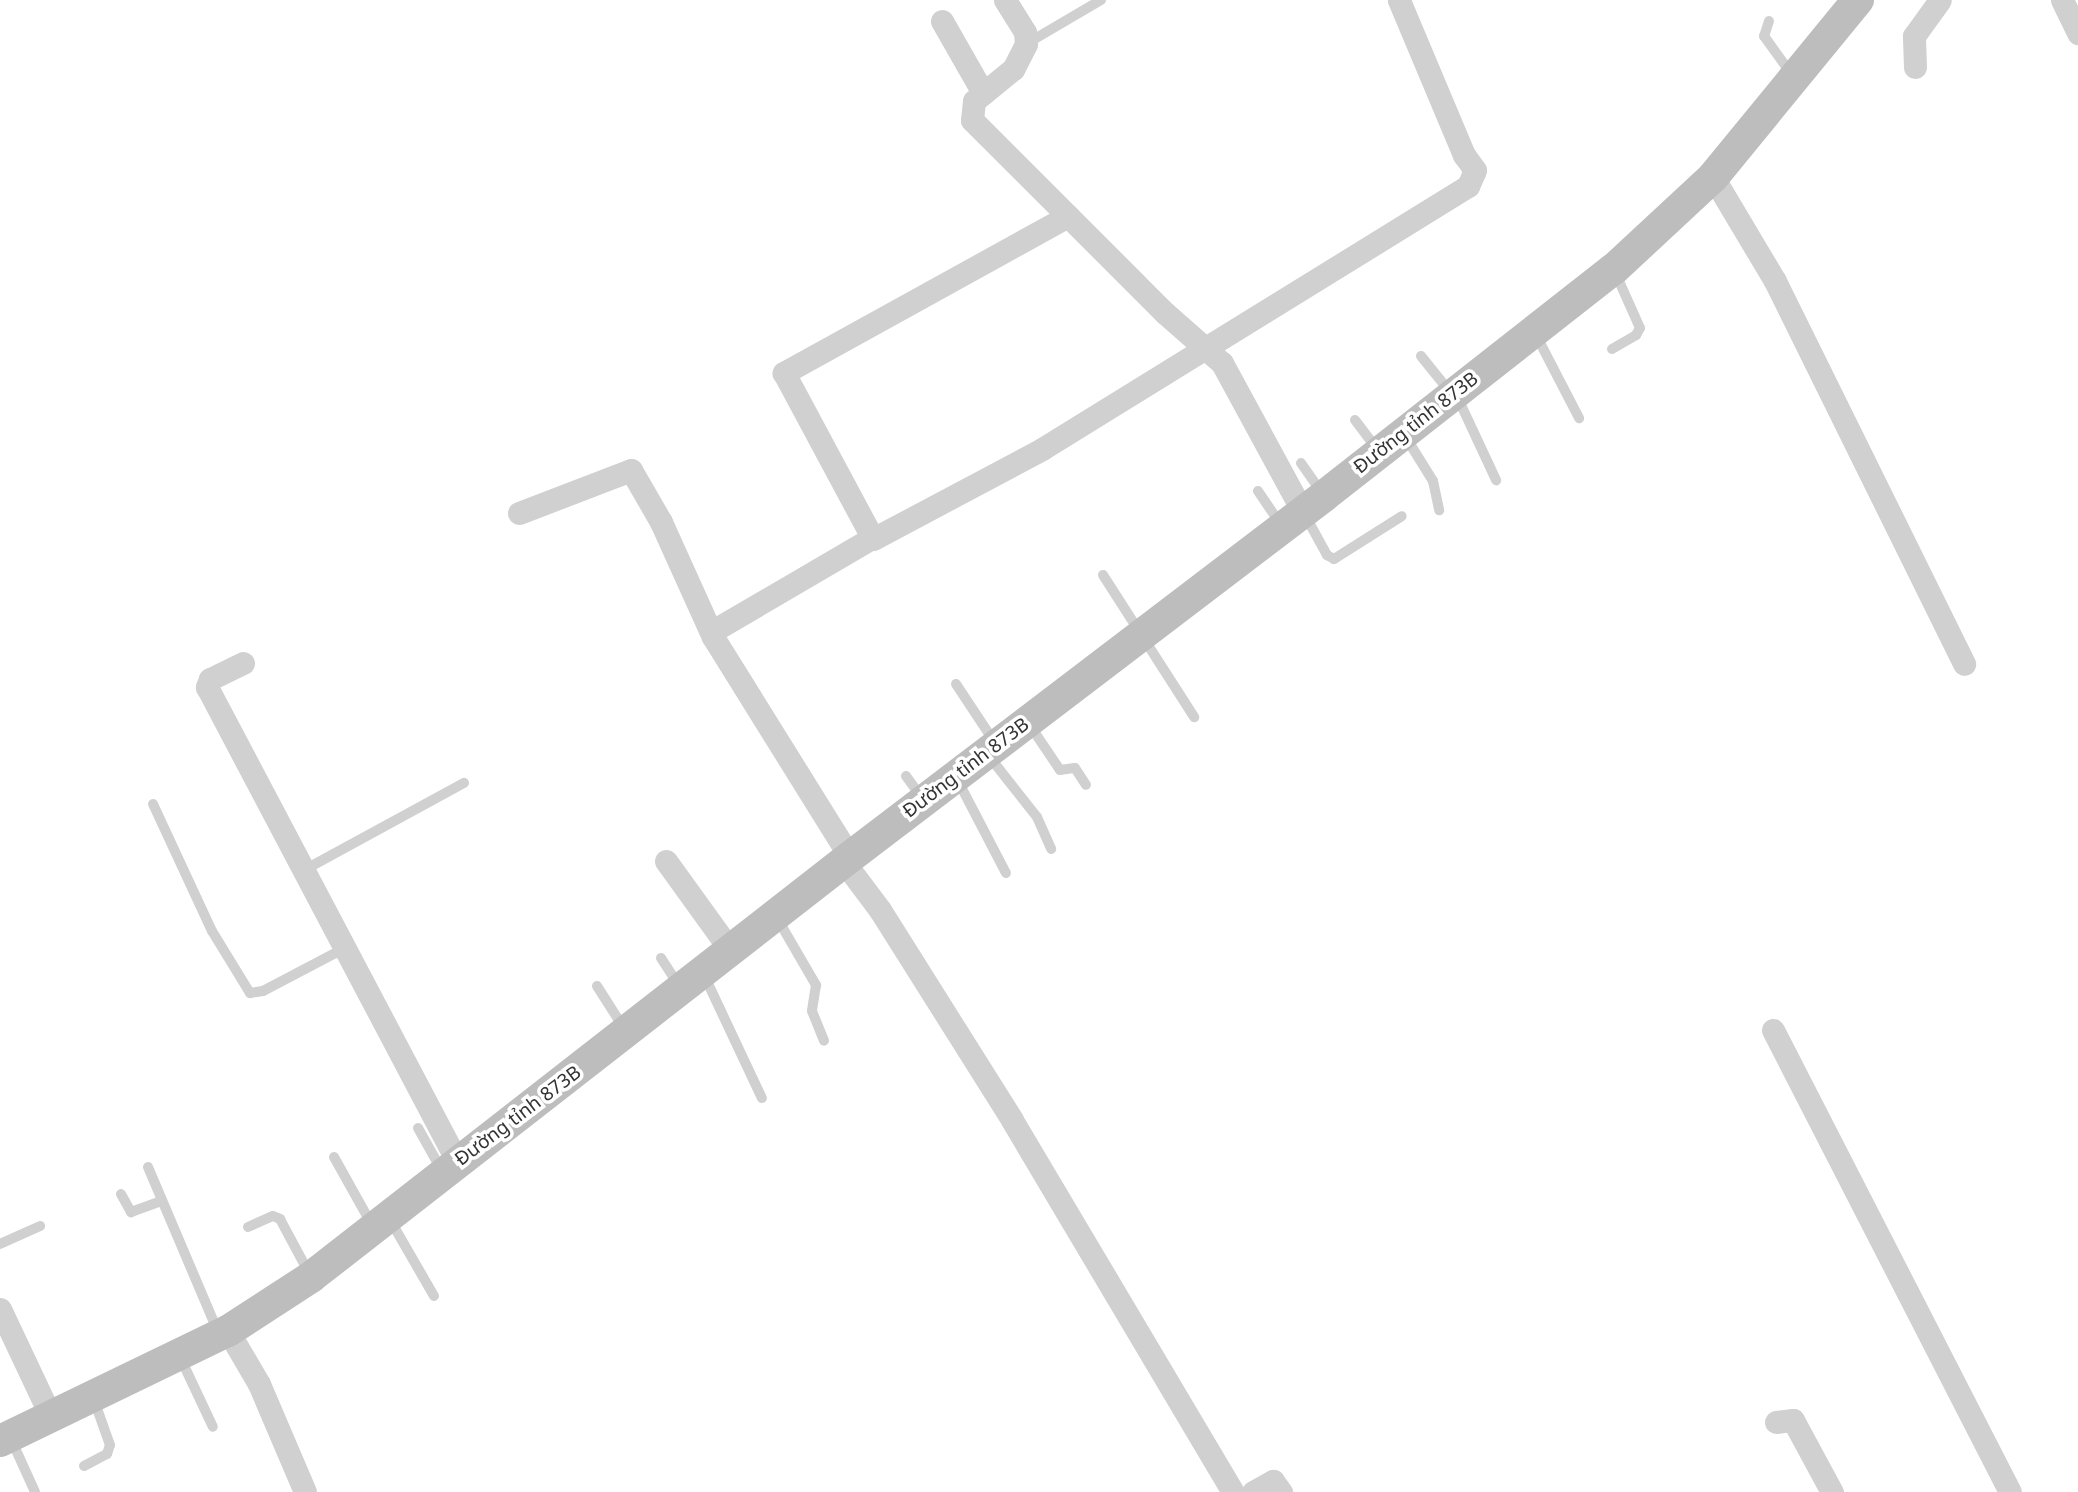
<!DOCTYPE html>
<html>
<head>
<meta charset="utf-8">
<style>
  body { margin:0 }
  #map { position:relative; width:2078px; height:1492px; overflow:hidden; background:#fff; font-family:"Noto Sans",sans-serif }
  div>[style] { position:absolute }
  .service>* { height:10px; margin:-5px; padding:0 5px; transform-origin:5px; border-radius:5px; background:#d0d0d0 }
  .minor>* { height:23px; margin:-11.5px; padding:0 11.5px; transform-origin:11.5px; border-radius:11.5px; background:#d0d0d0 }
  .secondary>* { height:32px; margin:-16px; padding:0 16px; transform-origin:16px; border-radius:16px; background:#bdbdbd }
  span { translate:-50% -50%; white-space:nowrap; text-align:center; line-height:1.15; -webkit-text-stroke:7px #fff; paint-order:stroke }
  .street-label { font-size:19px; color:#333 }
</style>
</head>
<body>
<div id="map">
  <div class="service">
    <i style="left:1769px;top:21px;width:16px;rotate:108deg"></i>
    <i style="left:1764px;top:36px;width:48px;rotate:54.3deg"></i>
    <i style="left:1026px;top:44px;width:87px;rotate:-30.4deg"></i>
    <i style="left:1535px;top:333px;width:96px;rotate:62.6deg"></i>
    <i style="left:1612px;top:349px;width:28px;rotate:-30deg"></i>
    <i style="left:1636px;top:335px;width:8px;rotate:-60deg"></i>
    <i style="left:1640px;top:328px;width:61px;rotate:-114.1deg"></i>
    <i style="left:1421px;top:356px;width:65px;rotate:51.2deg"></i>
    <i style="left:1462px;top:407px;width:81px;rotate:65deg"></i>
    <i style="left:1355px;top:420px;width:38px;rotate:53deg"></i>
    <i style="left:1405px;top:436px;width:53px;rotate:58.1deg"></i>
    <i style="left:1433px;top:481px;width:30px;rotate:78deg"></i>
    <i style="left:1301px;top:463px;width:37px;rotate:55deg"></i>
    <i style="left:1258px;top:491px;width:41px;rotate:55.9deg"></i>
    <i style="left:1305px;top:515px;width:46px;rotate:61.2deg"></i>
    <i style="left:1327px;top:555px;width:8px;rotate:30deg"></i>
    <i style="left:1334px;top:559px;width:80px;rotate:-32.3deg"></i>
    <i style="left:1103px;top:575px;width:169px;rotate:57.3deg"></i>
    <i style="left:956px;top:684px;width:71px;rotate:56.5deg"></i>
    <i style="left:1029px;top:724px;width:55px;rotate:56deg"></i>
    <i style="left:1060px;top:770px;width:15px;rotate:-8deg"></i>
    <i style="left:1075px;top:768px;width:20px;rotate:57deg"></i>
    <i style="left:988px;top:755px;width:79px;rotate:51.7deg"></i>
    <i style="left:1037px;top:817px;width:35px;rotate:66deg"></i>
    <i style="left:906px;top:776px;width:27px;rotate:54deg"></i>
    <i style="left:957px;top:779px;width:106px;rotate:62.5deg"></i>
    <i style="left:153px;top:804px;width:140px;rotate:65.1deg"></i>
    <i style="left:212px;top:931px;width:73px;rotate:58.5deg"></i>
    <i style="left:250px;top:993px;width:13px;rotate:-9deg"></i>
    <i style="left:263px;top:991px;width:93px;rotate:-27.7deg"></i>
    <i style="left:306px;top:869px;width:180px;rotate:-28.6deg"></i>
    <i style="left:777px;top:918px;width:78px;rotate:59.8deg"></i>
    <i style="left:816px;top:985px;width:26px;rotate:99deg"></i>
    <i style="left:812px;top:1011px;width:32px;rotate:68deg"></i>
    <i style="left:661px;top:958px;width:35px;rotate:57deg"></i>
    <i style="left:704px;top:975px;width:136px;rotate:64.8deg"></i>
    <i style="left:597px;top:986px;width:52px;rotate:57.5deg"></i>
    <i style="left:418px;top:1128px;width:49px;rotate:60.8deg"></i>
    <i style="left:334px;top:1157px;width:78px;rotate:60.8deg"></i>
    <i style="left:148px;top:1167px;width:179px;rotate:67deg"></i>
    <i style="left:121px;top:1194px;width:21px;rotate:61deg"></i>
    <i style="left:131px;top:1212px;width:33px;rotate:-20deg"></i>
    <i style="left:389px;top:1218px;width:90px;rotate:60deg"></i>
    <i style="left:248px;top:1227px;width:27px;rotate:-24deg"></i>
    <i style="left:273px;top:1216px;width:8px;rotate:23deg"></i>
    <i style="left:280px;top:1219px;width:64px;rotate:61.8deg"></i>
    <i style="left:0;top:1244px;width:44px;rotate:-24.2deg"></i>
    <i style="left:180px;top:1357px;width:77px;rotate:64.8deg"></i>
    <i style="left:11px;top:1439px;width:58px;rotate:65.6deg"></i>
    <i style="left:84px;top:1466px;width:26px;rotate:-28deg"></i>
    <i style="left:107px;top:1454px;width:9px;rotate:-72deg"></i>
    <i style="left:110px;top:1445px;width:48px;rotate:-109.6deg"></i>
  </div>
  <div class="minor">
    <i style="left:1005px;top:0;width:38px;rotate:58deg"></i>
    <i style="left:1025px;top:32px;width:12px;rotate:85deg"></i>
    <i style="left:1026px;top:44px;width:28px;rotate:117deg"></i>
    <i style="left:1013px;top:69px;width:50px;rotate:140.6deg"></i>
    <i style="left:974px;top:101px;width:19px;rotate:96deg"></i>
    <i style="left:972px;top:120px;width:273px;rotate:45deg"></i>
    <i style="left:1165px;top:313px;width:76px;rotate:41.3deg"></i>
    <i style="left:1222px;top:363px;width:170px;rotate:61.5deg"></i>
    <i style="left:2062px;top:0;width:37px;rotate:64deg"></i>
    <i style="left:942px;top:21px;width:83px;rotate:60.3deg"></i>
    <i style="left:1915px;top:67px;width:31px;rotate:-92deg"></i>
    <i style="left:1914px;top:36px;width:44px;rotate:-54.2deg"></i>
    <i style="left:1713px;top:177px;width:121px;rotate:59.2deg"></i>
    <i style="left:1775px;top:281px;width:427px;rotate:63.7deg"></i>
    <i style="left:1068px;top:216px;width:325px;rotate:151.1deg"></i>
    <i style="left:784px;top:373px;width:188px;rotate:61.8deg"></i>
    <i style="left:873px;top:539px;width:191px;rotate:-28deg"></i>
    <i style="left:1042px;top:449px;width:501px;rotate:-31.69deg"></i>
    <i style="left:1468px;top:186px;width:17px;rotate:-66deg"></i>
    <i style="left:1475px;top:170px;width:19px;rotate:-126deg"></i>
    <i style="left:1464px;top:155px;width:168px;rotate:-112.8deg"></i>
    <i style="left:519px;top:513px;width:120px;rotate:-21deg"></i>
    <i style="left:631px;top:470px;width:60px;rotate:60deg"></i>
    <i style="left:661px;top:522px;width:126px;rotate:65.7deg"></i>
    <i style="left:713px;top:637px;width:259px;rotate:58.1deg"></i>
    <i style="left:711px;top:632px;width:186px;rotate:-30.3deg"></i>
    <i style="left:243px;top:663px;width:37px;rotate:154deg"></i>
    <i style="left:210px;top:679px;width:9px;rotate:111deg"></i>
    <i style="left:207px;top:687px;width:536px;rotate:62.19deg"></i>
    <i style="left:666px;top:861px;width:111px;rotate:54.2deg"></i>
    <i style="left:844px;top:862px;width:60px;rotate:53.1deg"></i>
    <i style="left:880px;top:910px;width:248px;rotate:57.8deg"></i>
    <i style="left:1012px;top:1120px;width:433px;rotate:59.3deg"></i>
    <i style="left:1773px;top:1030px;width:519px;rotate:62.84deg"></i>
    <i style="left:0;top:1309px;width:119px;rotate:64.7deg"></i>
    <i style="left:228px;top:1331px;width:61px;rotate:59.7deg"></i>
    <i style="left:259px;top:1384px;width:117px;rotate:66.9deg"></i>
    <i style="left:1776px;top:1422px;width:17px;rotate:-7deg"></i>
    <i style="left:1793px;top:1420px;width:82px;rotate:61.6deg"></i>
    <i style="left:1253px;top:1492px;width:23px;rotate:-29deg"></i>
    <i style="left:1273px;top:1481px;width:14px;rotate:54deg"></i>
  </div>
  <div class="secondary">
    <i style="left:0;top:1441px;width:253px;rotate:-25.8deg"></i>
    <i style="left:228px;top:1331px;width:99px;rotate:-33deg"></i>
    <i style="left:311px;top:1277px;width:683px;rotate:-37.93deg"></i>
    <i style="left:850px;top:857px;width:596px;rotate:-37.29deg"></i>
    <i style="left:1324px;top:496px;width:368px;rotate:-38.1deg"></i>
    <i style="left:1614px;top:269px;width:135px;rotate:-42.9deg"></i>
    <i style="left:1713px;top:177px;width:229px;rotate:-50.7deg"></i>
  </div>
  <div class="street-label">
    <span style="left:1416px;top:423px;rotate:-38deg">Đường tỉnh 873B</span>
    <span style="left:966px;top:768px;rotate:-37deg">Đường tỉnh 873B</span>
    <span style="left:518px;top:1116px;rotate:-37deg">Đường tỉnh 873B</span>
  </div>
</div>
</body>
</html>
